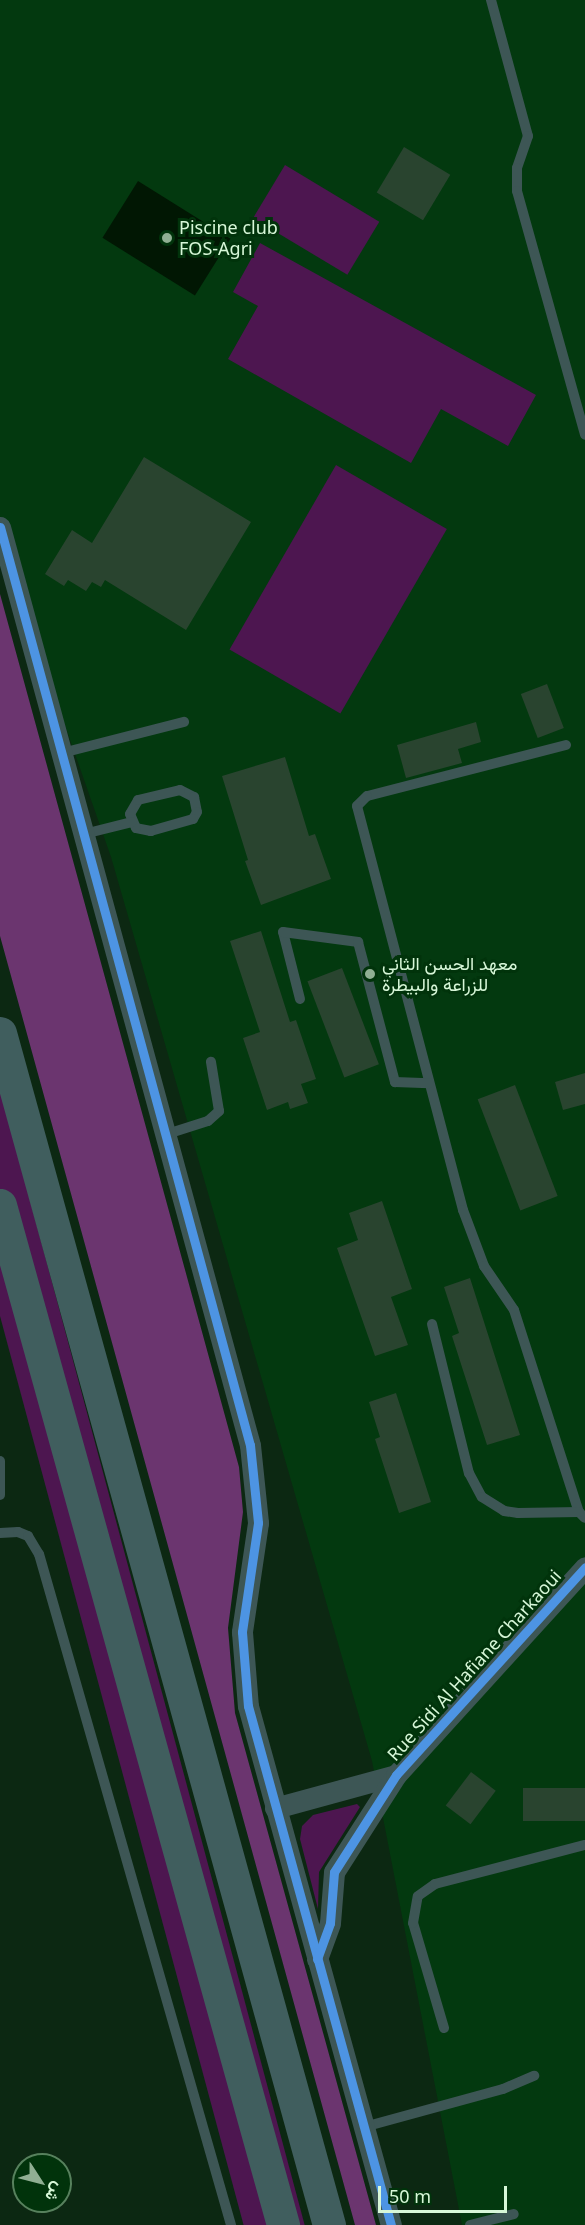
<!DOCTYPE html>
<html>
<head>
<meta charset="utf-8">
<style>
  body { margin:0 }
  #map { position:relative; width:585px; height:2225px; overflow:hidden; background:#0c2812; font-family:"Noto Sans",Vazirmatn,sans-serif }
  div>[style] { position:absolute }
  .built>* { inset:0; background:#03390f }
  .green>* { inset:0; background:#4d1650; transform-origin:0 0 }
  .forest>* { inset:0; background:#6b356f }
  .water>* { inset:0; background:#011703; transform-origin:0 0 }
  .building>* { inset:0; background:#29442f; transform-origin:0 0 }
  .service>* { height:10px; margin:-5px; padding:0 5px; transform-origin:5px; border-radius:5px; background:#3d5655 }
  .minor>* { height:21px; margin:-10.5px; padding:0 10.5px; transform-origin:10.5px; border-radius:10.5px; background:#3d5655 }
  .primary>* { height:33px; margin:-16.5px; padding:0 16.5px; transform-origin:16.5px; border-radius:16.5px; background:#405e5e }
  .cycleway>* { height:9px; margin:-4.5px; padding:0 4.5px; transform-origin:4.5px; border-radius:4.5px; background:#4d94e3 }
  .dots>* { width:16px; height:16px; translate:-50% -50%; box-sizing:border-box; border:3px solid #01330b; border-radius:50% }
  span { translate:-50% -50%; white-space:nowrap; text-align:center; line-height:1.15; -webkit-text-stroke:6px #01330b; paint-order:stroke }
  .poi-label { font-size:18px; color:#d7f7d8 }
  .left { translate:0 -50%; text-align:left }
  .street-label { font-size:18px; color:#d7f7d8 }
  .north { position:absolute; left:12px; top:2153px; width:60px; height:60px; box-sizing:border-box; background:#01330b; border:2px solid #57815d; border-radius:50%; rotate:126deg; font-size:16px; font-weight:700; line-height:24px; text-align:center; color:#d7f7d8 }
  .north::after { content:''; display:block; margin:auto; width:21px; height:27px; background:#90af93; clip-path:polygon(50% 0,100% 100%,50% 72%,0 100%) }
  .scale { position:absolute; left:378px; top:2186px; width:129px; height:27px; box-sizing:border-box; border:3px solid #d7f7d8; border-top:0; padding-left:8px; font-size:18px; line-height:21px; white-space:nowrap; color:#d7f7d8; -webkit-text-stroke:4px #01330b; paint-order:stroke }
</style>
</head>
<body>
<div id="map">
  <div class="built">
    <i style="clip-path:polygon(0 0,585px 0,585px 2225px,462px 2225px,372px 1761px,111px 857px,0 539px)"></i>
  </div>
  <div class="green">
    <i style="left:285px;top:165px;width:110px;height:62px;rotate:31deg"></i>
    <i style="clip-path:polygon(260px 243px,536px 395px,508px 446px,441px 409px,411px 463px,228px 359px,258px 306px,233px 292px)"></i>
    <i style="left:336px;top:465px;width:128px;height:213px;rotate:30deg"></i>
    <i style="left:0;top:1088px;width:1180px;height:59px;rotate:75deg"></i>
    <i style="clip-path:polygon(357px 1804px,360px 1807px,319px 1872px,318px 1909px,300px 1839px,302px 1826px,313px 1815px)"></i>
  </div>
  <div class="forest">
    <i style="clip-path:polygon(0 594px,239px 1467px,243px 1512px,228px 1628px,235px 1713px,376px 2225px,355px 2225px,0 936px)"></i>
  </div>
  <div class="water">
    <i style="left:138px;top:181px;width:109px;height:67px;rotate:32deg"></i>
  </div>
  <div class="building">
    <i style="left:404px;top:147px;width:54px;height:53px;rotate:31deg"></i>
    <i style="clip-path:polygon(144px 457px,251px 522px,186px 630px,105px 580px,101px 587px,92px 582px,86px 591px,68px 580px,64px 586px,45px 574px,72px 530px,92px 543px)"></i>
    <i style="left:547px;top:684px;width:47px;height:28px;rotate:69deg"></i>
    <i style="clip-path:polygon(476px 722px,481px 742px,458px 749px,462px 763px,406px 778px,397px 745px)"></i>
    <i style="clip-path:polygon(285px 757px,309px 836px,315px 834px,331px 879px,261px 905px,245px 861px,248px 860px,222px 776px)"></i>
    <i style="clip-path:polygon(261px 931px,290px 1022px,296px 1020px,316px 1079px,301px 1084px,308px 1103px,290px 1109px,288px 1102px,267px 1110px,243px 1038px,260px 1032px,230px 941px)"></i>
    <i style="left:342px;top:968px;width:103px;height:37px;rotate:69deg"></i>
    <i style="clip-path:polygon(585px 1073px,585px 1104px,563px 1110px,555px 1082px)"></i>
    <i style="left:515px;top:1085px;width:119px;height:40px;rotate:69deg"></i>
    <i style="clip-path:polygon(382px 1201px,412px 1289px,391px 1297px,408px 1345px,375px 1356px,337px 1248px,358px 1240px,349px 1213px)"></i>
    <i style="clip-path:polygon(470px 1278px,520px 1435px,487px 1445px,452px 1336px,459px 1333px,444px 1287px)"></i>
    <i style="clip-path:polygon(396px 1393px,431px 1502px,399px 1513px,375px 1439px,380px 1437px,369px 1402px)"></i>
    <i style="left:471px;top:1772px;width:31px;height:42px;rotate:37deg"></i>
    <i style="left:585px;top:1788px;width:33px;height:62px;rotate:90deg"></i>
  </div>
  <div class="service">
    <i style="left:491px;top:0;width:141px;rotate:74.8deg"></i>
    <i style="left:528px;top:136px;width:34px;rotate:109deg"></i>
    <i style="left:517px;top:168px;width:23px;rotate:90deg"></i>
    <i style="left:517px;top:191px;width:253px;rotate:74.4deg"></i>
    <i style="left:566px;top:745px;width:205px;rotate:165.6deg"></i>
    <i style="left:367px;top:796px;width:14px;rotate:135deg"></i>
    <i style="left:357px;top:806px;width:418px;rotate:75.3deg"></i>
    <i style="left:463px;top:1210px;width:60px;rotate:69.4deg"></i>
    <i style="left:484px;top:1266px;width:53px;rotate:55.7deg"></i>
    <i style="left:514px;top:1310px;width:212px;rotate:72.2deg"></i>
    <i style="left:579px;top:1512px;width:8px;rotate:45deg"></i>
    <i style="left:62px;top:753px;width:126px;rotate:-14.3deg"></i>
    <i style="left:180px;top:790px;width:16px;rotate:27deg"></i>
    <i style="left:194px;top:797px;width:15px;rotate:79deg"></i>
    <i style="left:197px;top:812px;width:8px;rotate:120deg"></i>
    <i style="left:193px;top:819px;width:44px;rotate:164.1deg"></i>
    <i style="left:151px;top:831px;width:15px;rotate:-169deg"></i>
    <i style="left:136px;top:828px;width:15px;rotate:-113deg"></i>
    <i style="left:130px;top:814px;width:16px;rotate:-60deg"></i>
    <i style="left:138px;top:800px;width:43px;rotate:-13.4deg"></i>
    <i style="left:84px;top:834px;width:49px;rotate:-14deg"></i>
    <i style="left:300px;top:999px;width:69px;rotate:-104.2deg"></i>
    <i style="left:283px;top:932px;width:76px;rotate:7.6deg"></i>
    <i style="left:358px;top:942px;width:145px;rotate:75.2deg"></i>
    <i style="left:395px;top:1082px;width:34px;rotate:2deg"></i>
    <i style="left:164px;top:1135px;width:46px;rotate:-17.7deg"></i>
    <i style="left:208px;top:1121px;width:15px;rotate:-42deg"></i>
    <i style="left:219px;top:1111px;width:50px;rotate:-99.3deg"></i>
    <i style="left:432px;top:1324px;width:154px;rotate:76.1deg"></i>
    <i style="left:469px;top:1473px;width:27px;rotate:62deg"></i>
    <i style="left:482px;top:1497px;width:26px;rotate:32deg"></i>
    <i style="left:504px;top:1511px;width:14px;rotate:8deg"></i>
    <i style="left:518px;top:1513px;width:61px;rotate:-0.9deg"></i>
    <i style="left:0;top:1461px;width:34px;rotate:90deg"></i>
    <i style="left:0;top:1533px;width:18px;rotate:-3deg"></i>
    <i style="left:18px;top:1532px;width:11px;rotate:22deg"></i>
    <i style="left:28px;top:1536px;width:21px;rotate:59deg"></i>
    <i style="left:39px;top:1554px;width:698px;rotate:74.03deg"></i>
    <i style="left:444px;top:2028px;width:109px;rotate:-106.4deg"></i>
    <i style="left:413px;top:1923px;width:27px;rotate:-80deg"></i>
    <i style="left:418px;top:1896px;width:21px;rotate:-35deg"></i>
    <i style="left:435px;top:1884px;width:155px;rotate:-14.6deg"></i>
    <i style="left:364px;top:2127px;width:144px;rotate:-15.3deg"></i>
    <i style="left:503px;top:2089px;width:34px;rotate:-23deg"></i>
    <i style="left:470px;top:2225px;width:45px;rotate:-14deg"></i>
  </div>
  <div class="minor">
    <i style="left:0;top:527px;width:951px;rotate:74.77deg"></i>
    <i style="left:250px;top:1445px;width:78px;rotate:84.1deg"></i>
    <i style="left:258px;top:1523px;width:110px;rotate:98.4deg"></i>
    <i style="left:242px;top:1632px;width:74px;rotate:85.4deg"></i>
    <i style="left:248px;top:1706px;width:538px;rotate:74.6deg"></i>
    <i style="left:275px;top:1808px;width:125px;rotate:-15.3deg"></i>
    <i style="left:317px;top:1959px;width:38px;rotate:-70deg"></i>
    <i style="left:330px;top:1923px;width:51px;rotate:-85.5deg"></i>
    <i style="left:334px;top:1872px;width:115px;rotate:-57.4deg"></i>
    <i style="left:396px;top:1775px;width:281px;rotate:-47.7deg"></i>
  </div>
  <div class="primary">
    <i style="left:0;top:1033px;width:1237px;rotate:74.57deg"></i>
    <i style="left:0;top:1205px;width:1059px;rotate:74.49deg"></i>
  </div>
  <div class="cycleway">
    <i style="left:0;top:527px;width:951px;rotate:74.77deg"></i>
    <i style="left:250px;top:1445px;width:78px;rotate:84.1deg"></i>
    <i style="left:258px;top:1523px;width:110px;rotate:98.4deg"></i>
    <i style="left:242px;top:1632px;width:74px;rotate:85.4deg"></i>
    <i style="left:248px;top:1706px;width:538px;rotate:74.6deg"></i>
    <i style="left:317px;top:1959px;width:38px;rotate:-70deg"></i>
    <i style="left:330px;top:1923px;width:51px;rotate:-85.5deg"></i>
    <i style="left:334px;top:1872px;width:115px;rotate:-57.4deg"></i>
    <i style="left:396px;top:1775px;width:281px;rotate:-47.7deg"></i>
  </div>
  <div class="dots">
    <i style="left:167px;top:238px;background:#90af93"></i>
    <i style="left:370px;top:974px;background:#90af93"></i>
  </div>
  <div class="poi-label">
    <span class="left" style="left:179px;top:238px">Piscine club<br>FOS-Agri</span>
    <span class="left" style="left:382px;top:974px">معهد الحسن الثاني<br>للزراعة والبيطرة</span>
  </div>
  <div class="street-label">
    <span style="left:474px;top:1665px;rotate:-48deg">Rue Sidi Al Hafiane Charkaoui</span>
  </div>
  <div class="north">ش</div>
  <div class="scale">50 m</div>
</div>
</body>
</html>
